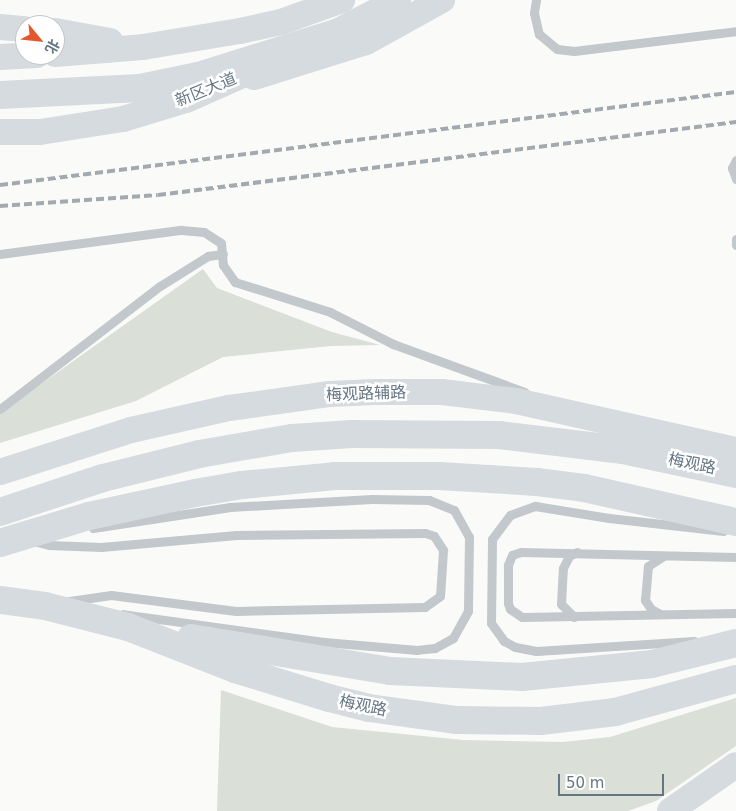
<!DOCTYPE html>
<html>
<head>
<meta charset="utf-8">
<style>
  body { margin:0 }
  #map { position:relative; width:736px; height:811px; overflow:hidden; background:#fafaf8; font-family:"DejaVu Sans","Noto Sans SC",sans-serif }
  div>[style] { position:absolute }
  .green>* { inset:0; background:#dadfd7 }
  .lane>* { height:9px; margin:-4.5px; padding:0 4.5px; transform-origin:4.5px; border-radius:4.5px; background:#c3c8cc }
  .primary>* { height:26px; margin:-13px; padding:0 13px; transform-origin:13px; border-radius:13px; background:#d6dbdf }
  .highway>* { height:28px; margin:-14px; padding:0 14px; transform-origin:14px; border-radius:14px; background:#d6dbdf }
  .rail>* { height:4px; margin-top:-2px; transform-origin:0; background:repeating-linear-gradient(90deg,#a2aab0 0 8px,transparent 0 12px) }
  span { translate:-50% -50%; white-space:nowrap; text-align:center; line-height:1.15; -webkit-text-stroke:5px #fff; paint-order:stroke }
  .street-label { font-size:16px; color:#657683 }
  .north { position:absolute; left:15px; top:15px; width:50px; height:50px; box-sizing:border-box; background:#fff; border:1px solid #c1c8cd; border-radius:50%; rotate:118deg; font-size:14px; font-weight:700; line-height:20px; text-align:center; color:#657683 }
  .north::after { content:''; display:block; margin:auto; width:18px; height:22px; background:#e4572e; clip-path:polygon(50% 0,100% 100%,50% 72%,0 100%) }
  .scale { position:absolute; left:558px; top:774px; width:106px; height:22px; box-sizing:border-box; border:2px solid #657683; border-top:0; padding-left:6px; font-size:15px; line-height:18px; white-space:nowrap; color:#657683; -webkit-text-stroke:4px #fff; paint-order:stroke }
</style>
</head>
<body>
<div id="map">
  <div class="green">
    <i style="clip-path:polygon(203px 269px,217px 288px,332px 332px,380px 345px,331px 346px,223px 357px,136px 401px,0 443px,0 413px)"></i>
    <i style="clip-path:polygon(221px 690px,332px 727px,463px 740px,563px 742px,610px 737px,736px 698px,736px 746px,656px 801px,628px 811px,217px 811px)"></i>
  </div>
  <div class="lane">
    <i style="left:536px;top:0;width:13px;rotate:99deg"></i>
    <i style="left:534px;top:13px;width:22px;rotate:77deg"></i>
    <i style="left:539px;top:34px;width:23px;rotate:40deg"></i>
    <i style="left:557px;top:49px;width:17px;rotate:7deg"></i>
    <i style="left:574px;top:51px;width:163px;rotate:-7deg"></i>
    <i style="left:736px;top:160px;width:9px;rotate:117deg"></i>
    <i style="left:732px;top:168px;width:12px;rotate:70deg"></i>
    <i style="left:736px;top:239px;width:6px;rotate:90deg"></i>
    <i style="left:0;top:254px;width:183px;rotate:-7.6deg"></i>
    <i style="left:181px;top:230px;width:23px;rotate:5deg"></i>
    <i style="left:204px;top:232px;width:20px;rotate:33deg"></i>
    <i style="left:221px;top:243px;width:22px;rotate:85deg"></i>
    <i style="left:223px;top:265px;width:21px;rotate:55deg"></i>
    <i style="left:235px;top:282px;width:100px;rotate:17.5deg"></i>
    <i style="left:330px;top:312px;width:71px;rotate:26.9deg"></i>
    <i style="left:393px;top:344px;width:140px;rotate:20deg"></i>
    <i style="left:0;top:409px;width:202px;rotate:-37.6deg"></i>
    <i style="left:160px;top:286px;width:57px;rotate:-32deg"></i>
    <i style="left:208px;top:256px;width:15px;rotate:-8deg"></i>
    <i style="left:93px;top:528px;width:139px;rotate:-8.7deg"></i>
    <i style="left:230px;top:507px;width:142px;rotate:-3.2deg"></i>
    <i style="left:372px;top:499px;width:57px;rotate:1deg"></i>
    <i style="left:429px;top:500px;width:27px;rotate:22deg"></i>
    <i style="left:454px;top:510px;width:31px;rotate:61deg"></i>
    <i style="left:469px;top:537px;width:74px;rotate:90.8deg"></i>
    <i style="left:468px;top:611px;width:31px;rotate:119deg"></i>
    <i style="left:453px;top:638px;width:21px;rotate:151deg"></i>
    <i style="left:435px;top:648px;width:18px;rotate:174deg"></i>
    <i style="left:417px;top:650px;width:93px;rotate:-175.1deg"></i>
    <i style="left:324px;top:642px;width:203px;rotate:-172.1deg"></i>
    <i style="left:33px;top:541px;width:16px;rotate:14deg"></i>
    <i style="left:49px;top:545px;width:52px;rotate:2.2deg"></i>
    <i style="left:101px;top:547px;width:136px;rotate:-5.1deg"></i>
    <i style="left:236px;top:535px;width:189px;rotate:-0.6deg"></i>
    <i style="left:425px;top:533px;width:9px;rotate:18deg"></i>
    <i style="left:434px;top:536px;width:17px;rotate:57deg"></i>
    <i style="left:443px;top:550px;width:46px;rotate:93.7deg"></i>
    <i style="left:440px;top:596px;width:19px;rotate:144deg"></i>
    <i style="left:425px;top:607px;width:189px;rotate:178.8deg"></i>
    <i style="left:236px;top:611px;width:126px;rotate:-172.7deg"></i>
    <i style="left:111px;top:595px;width:49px;rotate:171.7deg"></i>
    <i style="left:736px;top:557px;width:215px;rotate:-178.7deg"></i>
    <i style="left:521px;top:552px;width:9px;rotate:162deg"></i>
    <i style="left:512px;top:555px;width:11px;rotate:112deg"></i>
    <i style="left:508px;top:565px;width:38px;rotate:90deg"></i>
    <i style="left:508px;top:603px;width:6px;rotate:72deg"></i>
    <i style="left:510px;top:609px;width:14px;rotate:34deg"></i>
    <i style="left:522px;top:617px;width:214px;rotate:-1.1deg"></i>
    <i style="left:660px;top:614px;width:10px;rotate:-151deg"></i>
    <i style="left:651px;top:609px;width:11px;rotate:-124deg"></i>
    <i style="left:645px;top:600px;width:34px;rotate:-85deg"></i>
    <i style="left:648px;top:566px;width:17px;rotate:-33deg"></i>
    <i style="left:574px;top:617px;width:18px;rotate:-135deg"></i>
    <i style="left:561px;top:604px;width:36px;rotate:-87deg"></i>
    <i style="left:563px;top:568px;width:13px;rotate:-63deg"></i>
    <i style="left:569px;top:556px;width:9px;rotate:-27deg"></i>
    <i style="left:694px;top:641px;width:158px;rotate:176.4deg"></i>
    <i style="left:536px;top:651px;width:21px;rotate:-169deg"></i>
    <i style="left:515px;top:647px;width:13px;rotate:-151deg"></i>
    <i style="left:504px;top:641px;width:22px;rotate:-126deg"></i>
    <i style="left:491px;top:623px;width:84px;rotate:-89.3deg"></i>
    <i style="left:492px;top:539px;width:30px;rotate:-53deg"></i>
    <i style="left:510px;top:515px;width:27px;rotate:-20deg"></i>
    <i style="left:535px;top:506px;width:75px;rotate:9.2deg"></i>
    <i style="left:609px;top:518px;width:115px;rotate:6.5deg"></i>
  </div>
  <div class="primary">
    <i style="left:0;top:27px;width:25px;rotate:5deg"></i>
    <i style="left:55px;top:31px;width:56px;rotate:10.3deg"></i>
    <i style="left:319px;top:41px;width:89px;rotate:-27.4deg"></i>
    <i style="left:55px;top:54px;width:88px;rotate:-4.5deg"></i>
    <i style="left:143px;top:47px;width:98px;rotate:-9.4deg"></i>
    <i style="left:240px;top:31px;width:42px;rotate:-12.4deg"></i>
    <i style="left:281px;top:22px;width:65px;rotate:-19.8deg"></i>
    <i style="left:0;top:57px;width:37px;rotate:-3deg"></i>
    <i style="left:254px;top:77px;width:117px;rotate:-17.4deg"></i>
    <i style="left:366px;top:42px;width:87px;rotate:-28.9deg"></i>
    <i style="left:0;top:132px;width:40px"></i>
    <i style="left:40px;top:132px;width:84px;rotate:-8.9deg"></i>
    <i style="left:123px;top:119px;width:66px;rotate:-16.8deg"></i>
    <i style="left:186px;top:100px;width:92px;rotate:-23.8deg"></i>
    <i style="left:0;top:472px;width:138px;rotate:-17.8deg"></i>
    <i style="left:131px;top:430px;width:100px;rotate:-12.7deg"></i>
    <i style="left:229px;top:408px;width:102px;rotate:-7.9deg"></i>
    <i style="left:330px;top:394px;width:45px;rotate:-2.5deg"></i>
    <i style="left:375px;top:392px;width:67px"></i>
    <i style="left:442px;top:392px;width:75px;rotate:6.9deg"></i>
    <i style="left:516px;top:401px;width:225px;rotate:12.6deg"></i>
    <i style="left:670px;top:811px;width:80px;rotate:-34.9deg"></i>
  </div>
  <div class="highway">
    <i style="left:0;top:95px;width:140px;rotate:-2.9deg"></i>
    <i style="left:140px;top:88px;width:59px;rotate:-11.7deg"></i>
    <i style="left:198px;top:76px;width:148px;rotate:-17.3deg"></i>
    <i style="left:0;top:512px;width:108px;rotate:-18.3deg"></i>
    <i style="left:103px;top:478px;width:99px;rotate:-14deg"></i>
    <i style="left:199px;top:454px;width:94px;rotate:-9.8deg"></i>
    <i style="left:292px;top:438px;width:60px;rotate:-3.8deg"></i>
    <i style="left:352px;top:434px;width:147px;rotate:0.4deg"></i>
    <i style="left:499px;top:435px;width:125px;rotate:6.9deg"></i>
    <i style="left:623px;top:450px;width:116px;rotate:12deg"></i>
    <i style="left:0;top:543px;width:93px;rotate:-16.9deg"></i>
    <i style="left:89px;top:516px;width:108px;rotate:-12.2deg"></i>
    <i style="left:195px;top:493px;width:48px;rotate:-9.7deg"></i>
    <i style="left:242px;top:485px;width:93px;rotate:-5.5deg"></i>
    <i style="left:335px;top:476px;width:104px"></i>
    <i style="left:439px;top:476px;width:98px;rotate:3.5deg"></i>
    <i style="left:537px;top:482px;width:47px;rotate:7.3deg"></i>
    <i style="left:584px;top:488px;width:156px;rotate:12.6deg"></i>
    <i style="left:0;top:600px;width:45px;rotate:7.6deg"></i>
    <i style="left:45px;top:606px;width:86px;rotate:14.2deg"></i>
    <i style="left:128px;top:627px;width:115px;rotate:21.4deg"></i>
    <i style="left:235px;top:669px;width:98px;rotate:17.1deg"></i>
    <i style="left:329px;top:698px;width:41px;rotate:14deg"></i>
    <i style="left:369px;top:708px;width:89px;rotate:7.8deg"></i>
    <i style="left:457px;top:720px;width:84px;rotate:0.7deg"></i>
    <i style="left:541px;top:721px;width:75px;rotate:-6.9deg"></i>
    <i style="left:615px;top:712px;width:125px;rotate:-15.3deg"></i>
    <i style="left:191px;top:638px;width:202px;rotate:9.4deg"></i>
    <i style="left:390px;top:671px;width:132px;rotate:2.6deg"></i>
    <i style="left:522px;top:677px;width:131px;rotate:-5.7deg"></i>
    <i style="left:652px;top:664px;width:87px;rotate:-14deg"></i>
  </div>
  <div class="rail">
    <i style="left:0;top:185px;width:742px;rotate:-7.2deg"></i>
    <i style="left:0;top:206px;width:158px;rotate:-4deg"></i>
    <i style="left:158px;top:195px;width:583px;rotate:-7.2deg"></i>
  </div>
  <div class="street-label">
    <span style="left:206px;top:90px;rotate:-22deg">新区大道</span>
    <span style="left:366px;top:394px;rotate:-2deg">梅观路辅路</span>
    <span style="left:692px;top:464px;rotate:12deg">梅观路</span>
    <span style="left:363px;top:706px;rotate:12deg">梅观路</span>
  </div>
  <div class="north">北</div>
  <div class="scale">50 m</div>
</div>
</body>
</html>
